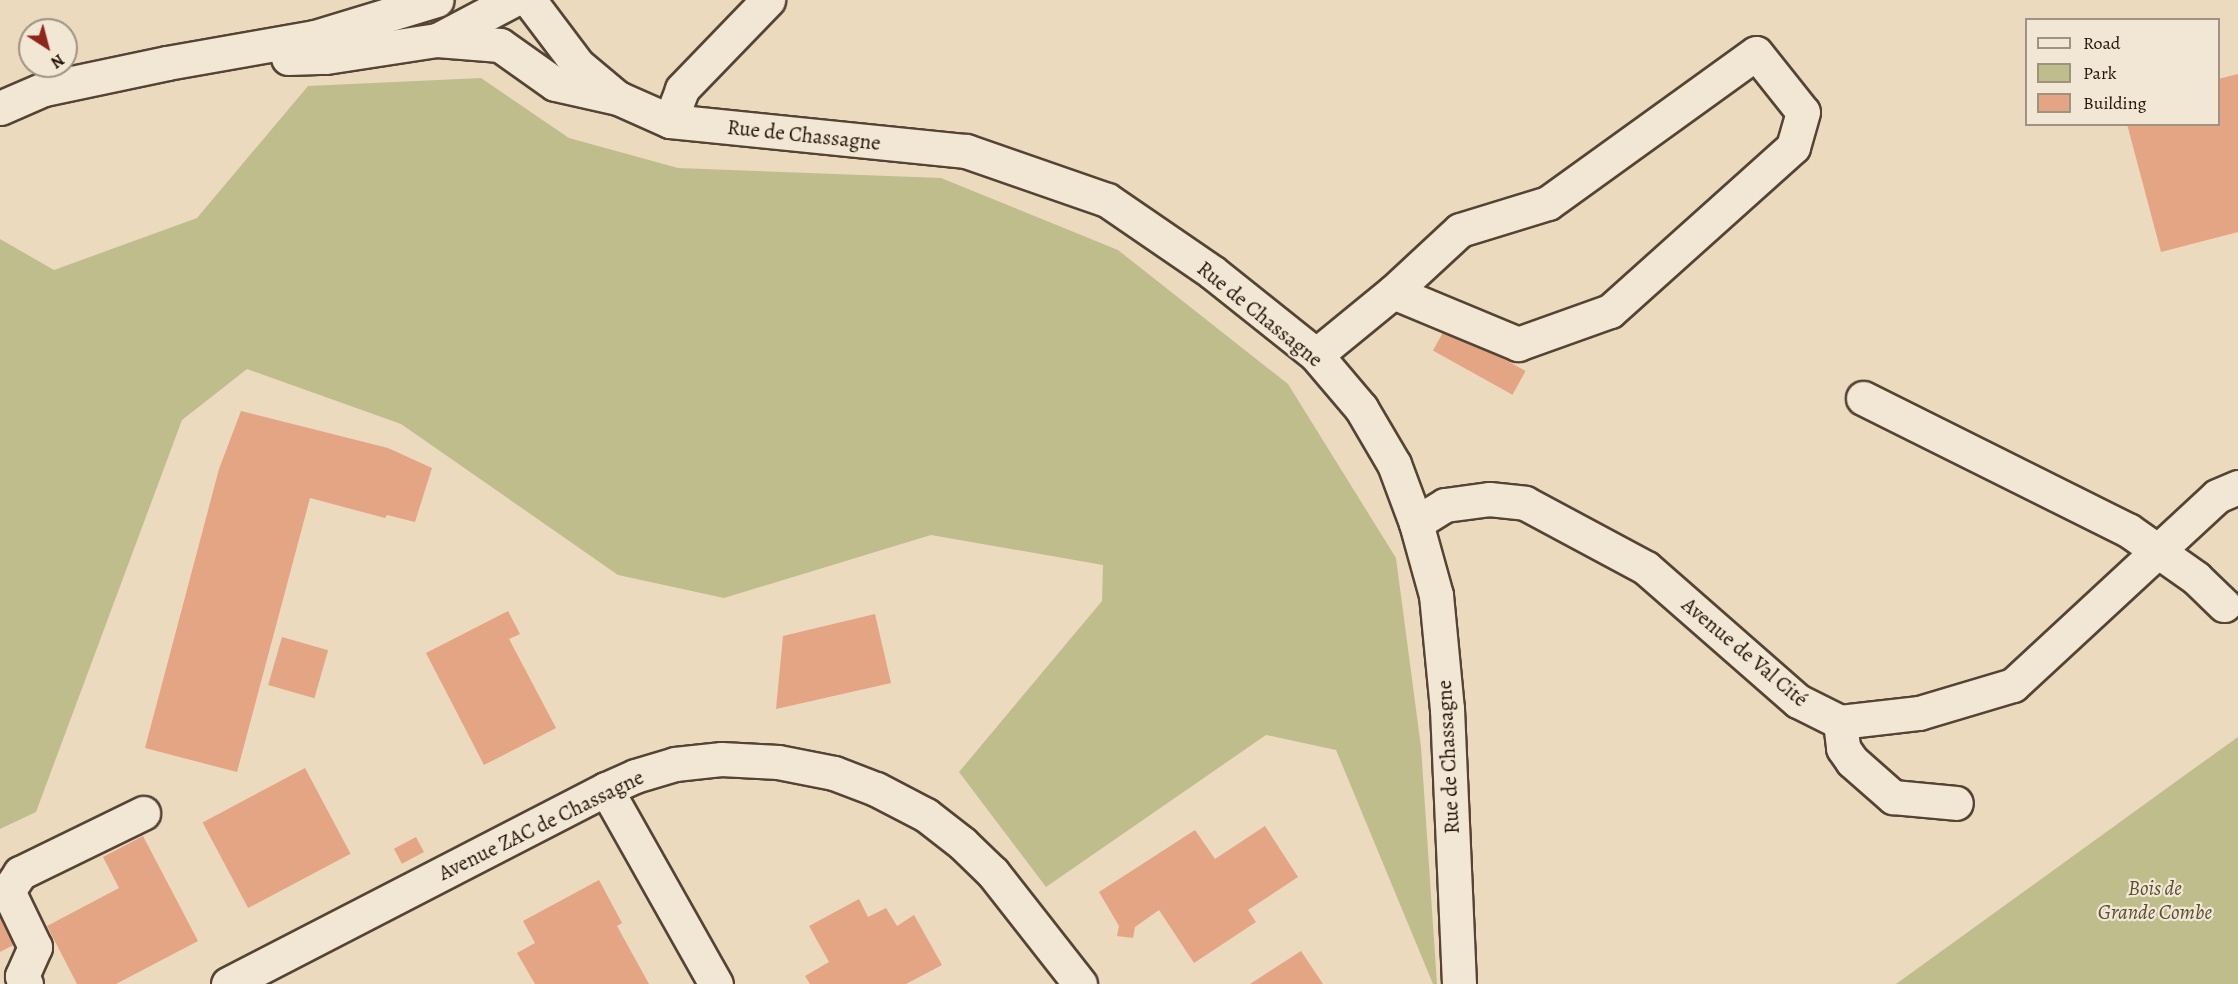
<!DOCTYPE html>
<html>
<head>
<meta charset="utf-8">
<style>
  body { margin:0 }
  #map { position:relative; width:2238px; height:984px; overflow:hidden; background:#ebdabd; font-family:Alegreya,serif }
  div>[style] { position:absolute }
  .green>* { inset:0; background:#c0bd8c }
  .building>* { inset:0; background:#e3a584; transform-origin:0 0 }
  .roads { filter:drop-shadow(2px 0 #554434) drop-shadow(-2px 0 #554434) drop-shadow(0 2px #554434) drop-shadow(0 -2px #554434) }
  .minor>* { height:33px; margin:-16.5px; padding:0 16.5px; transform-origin:16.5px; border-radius:16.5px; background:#f2e7d4 }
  span { translate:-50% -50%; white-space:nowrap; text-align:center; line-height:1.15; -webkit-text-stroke:4.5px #f2e7d4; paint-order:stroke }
  .street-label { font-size:21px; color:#231206 }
  .park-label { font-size:21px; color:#5a4e35; font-style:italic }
  .legend { position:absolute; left:2025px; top:18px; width:195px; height:108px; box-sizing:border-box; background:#f2e7d4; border:2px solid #9f9282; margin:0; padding:8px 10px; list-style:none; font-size:18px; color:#231206 }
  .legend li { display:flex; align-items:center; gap:12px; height:30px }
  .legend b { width:30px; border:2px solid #9f9282 }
  .north { position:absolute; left:18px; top:18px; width:60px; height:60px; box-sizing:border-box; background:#f2e7d4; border:2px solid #9f9282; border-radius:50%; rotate:144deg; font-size:16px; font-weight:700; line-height:24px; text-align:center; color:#231206 }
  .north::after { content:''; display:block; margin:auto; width:21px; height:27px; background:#8f2418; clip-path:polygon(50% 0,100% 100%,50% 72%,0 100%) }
</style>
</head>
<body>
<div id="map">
  <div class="green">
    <i style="clip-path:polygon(481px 78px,569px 138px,678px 168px,941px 178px,1118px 250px,1288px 384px,1396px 558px,1421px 747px,1437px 984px,1433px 984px,1336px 750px,1266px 735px,1046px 887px,959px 772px,1102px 601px,1103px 565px,931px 535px,724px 598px,618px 575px,401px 424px,247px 369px,182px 420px,36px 812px,0 829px,0 239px,54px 270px,197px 218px,308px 86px)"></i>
    <i style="clip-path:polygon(2238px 737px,2238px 984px,1896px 984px,2185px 775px)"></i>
  </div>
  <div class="building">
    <i style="clip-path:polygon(2238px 74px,2238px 232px,2161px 252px,2127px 124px,2218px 124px,2218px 79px)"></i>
    <i style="left:1446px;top:327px;width:91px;height:27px;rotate:29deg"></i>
    <i style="clip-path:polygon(241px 411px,388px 448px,432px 468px,415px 522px,387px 515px,385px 518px,310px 498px,237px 772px,145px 748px,219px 469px)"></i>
    <i style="clip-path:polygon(508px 611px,520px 634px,509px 639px,556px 728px,484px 765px,426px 653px)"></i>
    <i style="clip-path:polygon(875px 614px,891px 683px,776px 709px,783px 636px)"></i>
    <i style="left:282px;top:637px;width:48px;height:50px;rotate:16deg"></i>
    <i style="left:305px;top:768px;width:97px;height:116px;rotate:62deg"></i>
    <i style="clip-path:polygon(1265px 826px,1298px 877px,1248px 910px,1256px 922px,1194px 963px,1159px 910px,1135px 927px,1133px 938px,1117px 936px,1119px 926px,1099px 892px,1195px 830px,1215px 859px)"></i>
    <i style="clip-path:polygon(143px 836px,198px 941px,116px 984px,77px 984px,47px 926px,119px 888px,103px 857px)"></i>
    <i style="left:416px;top:837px;width:17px;height:25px;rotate:62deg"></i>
    <i style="clip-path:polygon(599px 880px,622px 923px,617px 926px,649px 984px,535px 984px,517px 953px,535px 943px,523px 921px)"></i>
    <i style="clip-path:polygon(859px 899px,868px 917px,886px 908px,897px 926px,914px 915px,942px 965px,906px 984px,810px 984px,805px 976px,829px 962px,809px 926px)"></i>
    <i style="clip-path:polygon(0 910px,23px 940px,0 952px)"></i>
    <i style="clip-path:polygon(1301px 951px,1323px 984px,1250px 984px)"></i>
  </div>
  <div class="roads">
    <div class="minor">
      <i style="left:529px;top:0;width:81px;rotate:53deg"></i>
      <i style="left:578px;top:65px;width:47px;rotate:39.8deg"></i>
      <i style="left:437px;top:40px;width:63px;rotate:4.5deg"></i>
      <i style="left:500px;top:45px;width:67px;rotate:35.3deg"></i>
      <i style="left:555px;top:84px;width:65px;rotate:12.5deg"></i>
      <i style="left:618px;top:98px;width:57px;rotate:23.9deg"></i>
      <i style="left:670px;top:121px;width:298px;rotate:5.8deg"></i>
      <i style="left:966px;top:151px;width:149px;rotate:19.2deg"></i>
      <i style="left:1107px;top:200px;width:127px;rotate:34.4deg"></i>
      <i style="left:1212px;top:272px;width:133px;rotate:38.6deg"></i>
      <i style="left:1316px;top:355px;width:70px;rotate:49.7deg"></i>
      <i style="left:1361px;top:408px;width:65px;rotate:59.5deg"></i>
      <i style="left:1394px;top:464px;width:63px;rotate:69.6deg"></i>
      <i style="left:1416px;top:523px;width:75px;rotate:74.5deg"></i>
      <i style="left:1436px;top:595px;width:115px;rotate:84.5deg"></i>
      <i style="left:1447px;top:709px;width:275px;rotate:87.5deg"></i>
      <i style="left:288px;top:58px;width:38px;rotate:-2deg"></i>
      <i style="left:326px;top:57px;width:112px;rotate:-8.7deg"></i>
      <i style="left:437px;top:40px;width:86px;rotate:-27.8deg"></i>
      <i style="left:0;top:108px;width:48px;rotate:-23.4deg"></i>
      <i style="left:44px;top:89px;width:126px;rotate:-11.9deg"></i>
      <i style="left:167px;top:63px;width:150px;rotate:-10deg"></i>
      <i style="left:315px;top:37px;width:127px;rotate:-16.9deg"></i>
      <i style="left:670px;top:121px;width:34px;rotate:-69deg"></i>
      <i style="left:682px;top:89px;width:124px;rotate:-46deg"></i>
      <i style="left:1316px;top:355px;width:99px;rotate:-39.3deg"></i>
      <i style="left:1393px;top:292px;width:91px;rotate:-42.8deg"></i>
      <i style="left:1460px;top:230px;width:92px;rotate:-17.1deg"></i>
      <i style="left:1548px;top:203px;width:256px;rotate:-35.8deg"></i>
      <i style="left:1756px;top:53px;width:75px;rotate:51.5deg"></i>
      <i style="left:1803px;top:112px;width:36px;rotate:106deg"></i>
      <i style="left:1793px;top:147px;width:246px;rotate:138.1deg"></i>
      <i style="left:1610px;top:311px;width:98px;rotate:160.3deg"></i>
      <i style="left:1518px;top:344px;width:135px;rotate:-157.4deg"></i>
      <i style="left:1863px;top:398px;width:296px;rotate:26.5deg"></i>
      <i style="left:2128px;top:530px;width:83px;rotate:35.2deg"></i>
      <i style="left:2196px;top:578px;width:39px;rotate:44deg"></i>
      <i style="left:1416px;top:523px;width:34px;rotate:-32deg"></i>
      <i style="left:1445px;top:505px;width:44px;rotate:-7.8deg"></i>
      <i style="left:1489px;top:499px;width:36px;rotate:6deg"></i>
      <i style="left:1525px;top:503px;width:137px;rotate:28.2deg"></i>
      <i style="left:1646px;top:568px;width:202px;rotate:41.2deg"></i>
      <i style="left:1798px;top:701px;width:47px;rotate:26.6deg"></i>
      <i style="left:1840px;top:722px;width:80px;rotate:-6.5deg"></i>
      <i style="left:1919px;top:713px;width:98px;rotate:-16.6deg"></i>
      <i style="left:2013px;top:685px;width:278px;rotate:-42.8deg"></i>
      <i style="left:2217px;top:496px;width:23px;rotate:-23deg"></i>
      <i style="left:1840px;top:722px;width:26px;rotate:83deg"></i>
      <i style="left:1843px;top:748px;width:16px;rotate:55deg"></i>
      <i style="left:1852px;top:761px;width:55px;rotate:41.3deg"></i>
      <i style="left:1893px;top:797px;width:63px;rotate:5.4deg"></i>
      <i style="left:606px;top:789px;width:224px;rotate:60.6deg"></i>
      <i style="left:26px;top:984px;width:9px;rotate:-117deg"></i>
      <i style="left:22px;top:976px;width:32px;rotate:-66deg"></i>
      <i style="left:35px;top:947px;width:62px;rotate:-115.7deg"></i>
      <i style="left:8px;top:891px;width:22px;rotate:-56deg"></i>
      <i style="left:20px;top:873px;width:137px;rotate:-26deg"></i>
      <i style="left:228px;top:984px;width:425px;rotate:-27.3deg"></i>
      <i style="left:606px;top:789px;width:32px;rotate:-24deg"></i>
      <i style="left:635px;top:776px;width:42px;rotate:-16.7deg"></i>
      <i style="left:675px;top:764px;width:46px;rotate:-6.2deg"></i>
      <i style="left:721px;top:759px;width:57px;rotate:3deg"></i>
      <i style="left:778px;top:762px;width:57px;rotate:11.1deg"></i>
      <i style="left:834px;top:773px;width:45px;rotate:20.9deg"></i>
      <i style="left:876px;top:789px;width:56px;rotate:27.5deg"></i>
      <i style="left:926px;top:815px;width:46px;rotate:37.9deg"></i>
      <i style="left:962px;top:843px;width:43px;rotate:44.1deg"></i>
      <i style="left:993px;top:873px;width:141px;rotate:51.9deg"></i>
    </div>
  </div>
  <div class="street-label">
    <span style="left:804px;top:135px;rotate:6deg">Rue de Chassagne</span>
    <span style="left:1260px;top:314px;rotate:39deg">Rue de Chassagne</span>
    <span style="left:1745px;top:652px;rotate:40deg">Avenue de Val Cité</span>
    <span style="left:1448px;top:757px;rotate:-93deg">Rue de Chassagne</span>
    <span style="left:541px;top:825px;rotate:-26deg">Avenue ZAC de Chassagne</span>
  </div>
  <div class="park-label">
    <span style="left:2155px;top:900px">Bois de<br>Grande Combe</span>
  </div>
  <ul class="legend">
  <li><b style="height:8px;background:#f2e7d4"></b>Road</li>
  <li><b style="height:16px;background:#c0bd8c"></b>Park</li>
  <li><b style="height:16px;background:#e3a584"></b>Building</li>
  </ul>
  <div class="north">N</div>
</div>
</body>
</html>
